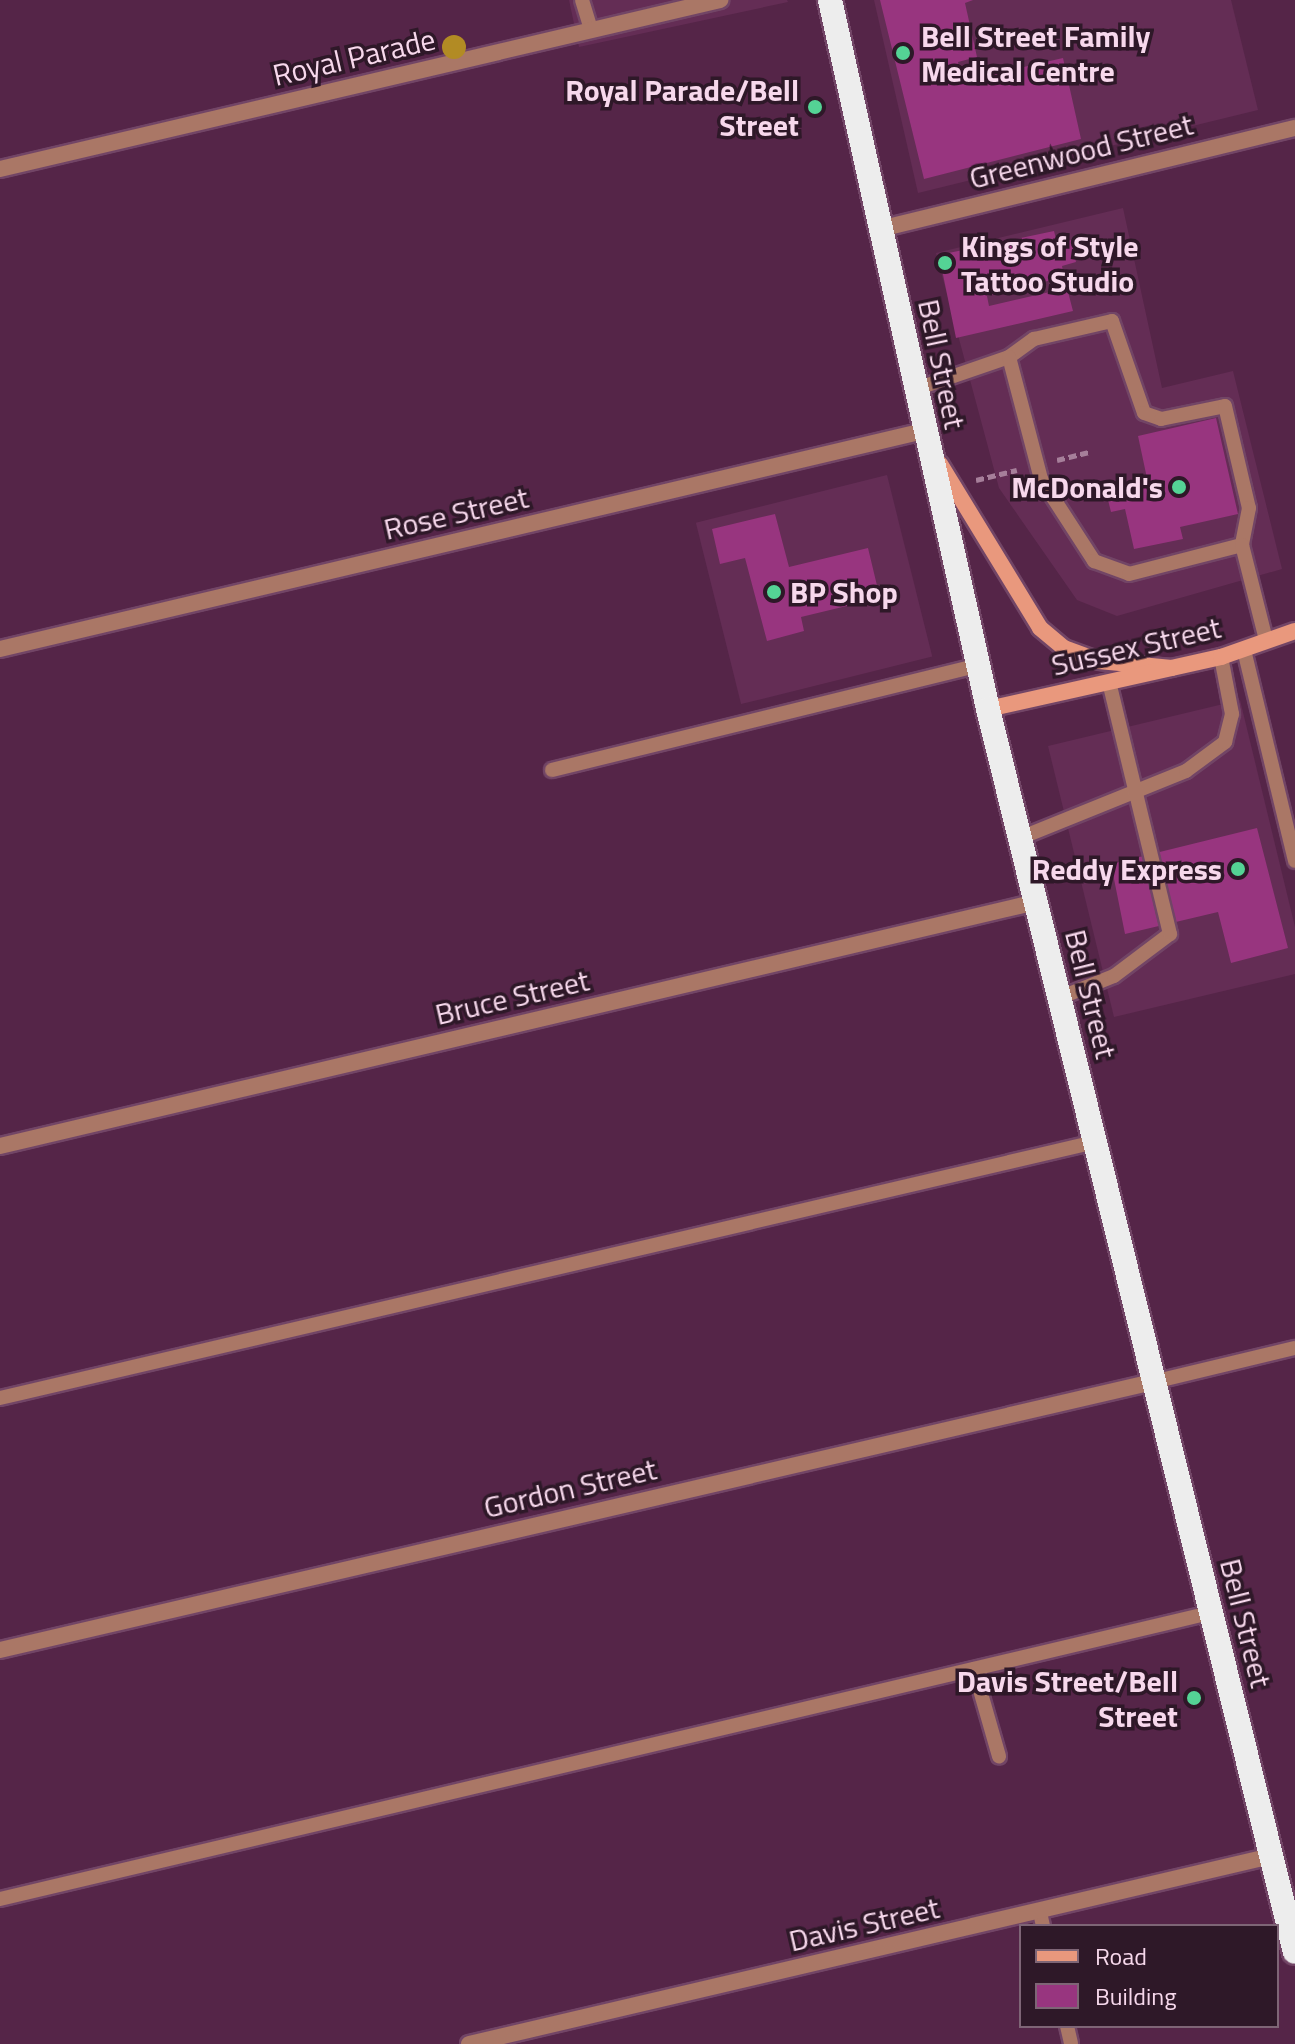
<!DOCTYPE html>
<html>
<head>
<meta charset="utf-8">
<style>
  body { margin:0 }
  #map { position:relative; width:1295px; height:2044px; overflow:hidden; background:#552548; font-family:"Titillium Web",sans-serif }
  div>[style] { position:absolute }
  .built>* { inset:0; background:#642d55; transform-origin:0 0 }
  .building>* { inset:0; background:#98357f }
  .path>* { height:5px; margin-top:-2.5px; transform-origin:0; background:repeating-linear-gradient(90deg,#a67f9a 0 8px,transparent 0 12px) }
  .roads { filter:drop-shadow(2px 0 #724566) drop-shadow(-2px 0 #724566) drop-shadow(0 2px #724566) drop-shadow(0 -2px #724566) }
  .lane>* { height:14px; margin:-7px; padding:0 7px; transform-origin:7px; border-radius:7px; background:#a76 }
  .street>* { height:16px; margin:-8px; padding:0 8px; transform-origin:8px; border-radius:8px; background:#a76 }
  .secondary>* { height:16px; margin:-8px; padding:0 8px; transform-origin:8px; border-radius:8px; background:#e9987d }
  .highway>* { height:24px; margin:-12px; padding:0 12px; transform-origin:12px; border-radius:12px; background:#ededed }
  .trees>* { width:24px; height:24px; margin:-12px; border-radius:50%; background:#b28b24 }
  .dots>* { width:22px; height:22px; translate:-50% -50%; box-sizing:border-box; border:4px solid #2e1828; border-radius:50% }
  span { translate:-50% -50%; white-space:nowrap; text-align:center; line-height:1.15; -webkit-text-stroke:7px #2e1828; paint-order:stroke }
  .poi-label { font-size:30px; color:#f7d8ec; font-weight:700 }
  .left { translate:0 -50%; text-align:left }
  .right { translate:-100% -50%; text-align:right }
  .street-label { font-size:30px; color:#f7d8ec }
  .legend { position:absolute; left:1019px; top:1924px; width:260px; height:104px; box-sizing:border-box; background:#2e1828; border:2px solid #7e6576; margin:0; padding:10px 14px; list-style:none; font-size:24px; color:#f7d8ec }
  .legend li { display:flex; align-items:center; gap:16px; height:40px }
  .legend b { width:40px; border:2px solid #7e6576 }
</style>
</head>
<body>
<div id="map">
  <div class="built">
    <i style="clip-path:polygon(569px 0,787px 0,788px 2px,579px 47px)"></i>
    <i style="clip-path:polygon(874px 0,1231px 0,1258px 110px,918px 193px)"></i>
    <i style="clip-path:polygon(1123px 208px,1162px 388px,1233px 371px,1282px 569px,1117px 616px,1077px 600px,999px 488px,936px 253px)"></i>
    <i style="left:887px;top:475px;width:187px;height:197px;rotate:76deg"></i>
    <i style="clip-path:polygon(1240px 700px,1295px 927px,1295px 974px,1114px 1017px,1048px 746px)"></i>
  </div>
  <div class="building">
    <i style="clip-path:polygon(880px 0,973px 0,965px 3px,977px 57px,958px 62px,963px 81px,1063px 58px,1081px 139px,924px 179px)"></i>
    <i style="clip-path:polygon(1054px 231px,1057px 243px,1071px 240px,1076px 262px,1062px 266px,1064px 277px,987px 296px,989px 306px,1067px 288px,1073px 311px,956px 338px,939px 255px)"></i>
    <i style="clip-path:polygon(1216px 418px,1238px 514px,1180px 527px,1183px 539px,1134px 549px,1125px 509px,1111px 512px,1106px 492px,1148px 483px,1138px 436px)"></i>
    <i style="clip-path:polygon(775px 514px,789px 567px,868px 548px,880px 598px,801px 617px,804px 631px,767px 641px,745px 558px,720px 564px,712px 529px)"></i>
    <i style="clip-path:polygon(1257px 828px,1288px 948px,1231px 963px,1218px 912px,1125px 934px,1111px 864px)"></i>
  </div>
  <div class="path">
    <i style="left:1057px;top:460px;width:34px;rotate:-14deg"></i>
    <i style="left:976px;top:480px;width:42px;rotate:-13.7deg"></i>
  </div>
  <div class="roads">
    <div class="lane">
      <i style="left:582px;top:0;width:31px;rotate:73deg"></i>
      <i style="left:1009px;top:357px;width:31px;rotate:-36deg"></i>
      <i style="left:1034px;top:339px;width:80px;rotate:-13deg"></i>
      <i style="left:1112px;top:321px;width:97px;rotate:70.8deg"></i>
      <i style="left:1144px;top:413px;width:18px;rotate:19deg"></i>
      <i style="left:1161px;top:419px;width:65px;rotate:-11.5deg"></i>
      <i style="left:1225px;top:406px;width:105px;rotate:76.8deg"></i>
      <i style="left:1249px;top:508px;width:38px;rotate:101deg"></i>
      <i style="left:916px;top:389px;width:98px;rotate:-19deg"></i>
      <i style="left:1009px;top:357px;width:126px;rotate:75.3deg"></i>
      <i style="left:1041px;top:479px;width:98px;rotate:57.1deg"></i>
      <i style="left:1094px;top:561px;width:37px;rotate:20deg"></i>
      <i style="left:1129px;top:574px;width:117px;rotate:-14.4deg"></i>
      <i style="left:1242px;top:545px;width:98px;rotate:75.8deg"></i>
      <i style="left:1244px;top:650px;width:217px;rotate:76.4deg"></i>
      <i style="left:552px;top:770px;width:439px;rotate:-13.8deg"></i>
      <i style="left:1020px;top:838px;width:179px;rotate:-22deg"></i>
      <i style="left:1186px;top:771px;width:49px;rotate:-36.6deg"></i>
      <i style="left:1225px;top:742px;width:29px;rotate:-76deg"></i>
      <i style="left:1232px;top:714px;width:58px;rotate:-100.9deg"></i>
      <i style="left:1059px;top:998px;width:59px;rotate:-21.8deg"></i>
      <i style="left:1114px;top:976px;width:70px;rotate:-36.9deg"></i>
      <i style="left:1170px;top:934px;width:259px;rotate:-103.6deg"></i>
      <i style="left:1153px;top:1382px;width:146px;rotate:-13.5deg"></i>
      <i style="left:0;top:1398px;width:1125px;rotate:-13.16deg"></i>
      <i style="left:974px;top:1669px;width:91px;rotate:74deg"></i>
      <i style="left:0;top:1899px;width:1243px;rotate:-13.3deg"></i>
      <i style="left:1040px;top:1912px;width:14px;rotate:78deg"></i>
      <i style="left:1067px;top:2026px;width:18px;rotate:77deg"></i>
    </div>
    <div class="street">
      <i style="left:0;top:169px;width:740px;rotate:-13.21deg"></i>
      <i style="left:880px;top:229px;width:427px;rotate:-13.7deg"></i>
      <i style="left:0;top:649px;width:949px;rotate:-13.28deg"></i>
      <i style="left:0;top:1146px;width:1064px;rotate:-13.25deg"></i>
      <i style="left:0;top:1650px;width:1184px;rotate:-13.09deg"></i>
      <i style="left:469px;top:2044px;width:824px;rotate:-13.19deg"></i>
    </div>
    <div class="secondary">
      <i style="left:940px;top:464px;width:192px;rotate:58.6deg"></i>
      <i style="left:1040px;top:628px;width:31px;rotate:40deg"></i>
      <i style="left:1064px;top:648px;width:37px;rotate:20deg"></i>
      <i style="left:1099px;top:661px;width:73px;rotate:5.5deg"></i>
      <i style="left:988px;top:709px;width:239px;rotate:-12.6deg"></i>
      <i style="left:1221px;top:657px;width:78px;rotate:-19.4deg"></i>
    </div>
    <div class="highway">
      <i style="left:830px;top:0;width:726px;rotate:77.44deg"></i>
      <i style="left:988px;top:709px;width:1280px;rotate:76.13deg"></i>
    </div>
  </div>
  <div class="trees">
    <i style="left:454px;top:47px"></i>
  </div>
  <div class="dots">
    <i style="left:903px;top:53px;background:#54d395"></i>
    <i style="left:815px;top:107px;background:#54d395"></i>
    <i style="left:945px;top:263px;background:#54d395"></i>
    <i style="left:1179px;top:487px;background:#54d395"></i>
    <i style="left:774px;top:592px;background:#54d395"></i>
    <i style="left:1238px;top:869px;background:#54d395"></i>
    <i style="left:1194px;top:1698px;background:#54d395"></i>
  </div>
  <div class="poi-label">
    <span class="left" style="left:921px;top:53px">Bell Street Family<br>Medical Centre</span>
    <span class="right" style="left:799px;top:107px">Royal Parade/Bell<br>Street</span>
    <span class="left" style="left:961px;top:263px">Kings of Style<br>Tattoo Studio</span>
    <span class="right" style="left:1163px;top:487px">McDonald's</span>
    <span class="left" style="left:790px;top:592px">BP Shop</span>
    <span class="right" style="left:1222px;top:869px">Reddy Express</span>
    <span class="right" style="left:1178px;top:1698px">Davis Street/Bell<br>Street</span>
  </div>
  <div class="street-label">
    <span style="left:354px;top:57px;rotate:-13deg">Royal Parade</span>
    <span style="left:1081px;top:151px;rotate:-14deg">Greenwood Street</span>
    <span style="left:942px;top:364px;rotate:78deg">Bell Street</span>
    <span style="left:456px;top:513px;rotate:-13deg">Rose Street</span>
    <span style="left:1136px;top:646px;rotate:-13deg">Sussex Street</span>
    <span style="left:1091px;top:994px;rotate:76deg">Bell Street</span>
    <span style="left:512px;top:997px;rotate:-13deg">Bruce Street</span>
    <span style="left:570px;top:1488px;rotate:-13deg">Gordon Street</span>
    <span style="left:1246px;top:1623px;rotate:76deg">Bell Street</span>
    <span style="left:864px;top:1924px;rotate:-13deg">Davis Street</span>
  </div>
  <ul class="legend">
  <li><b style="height:10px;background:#e9987d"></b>Road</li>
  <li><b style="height:22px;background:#98357f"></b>Building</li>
  </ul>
</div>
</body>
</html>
